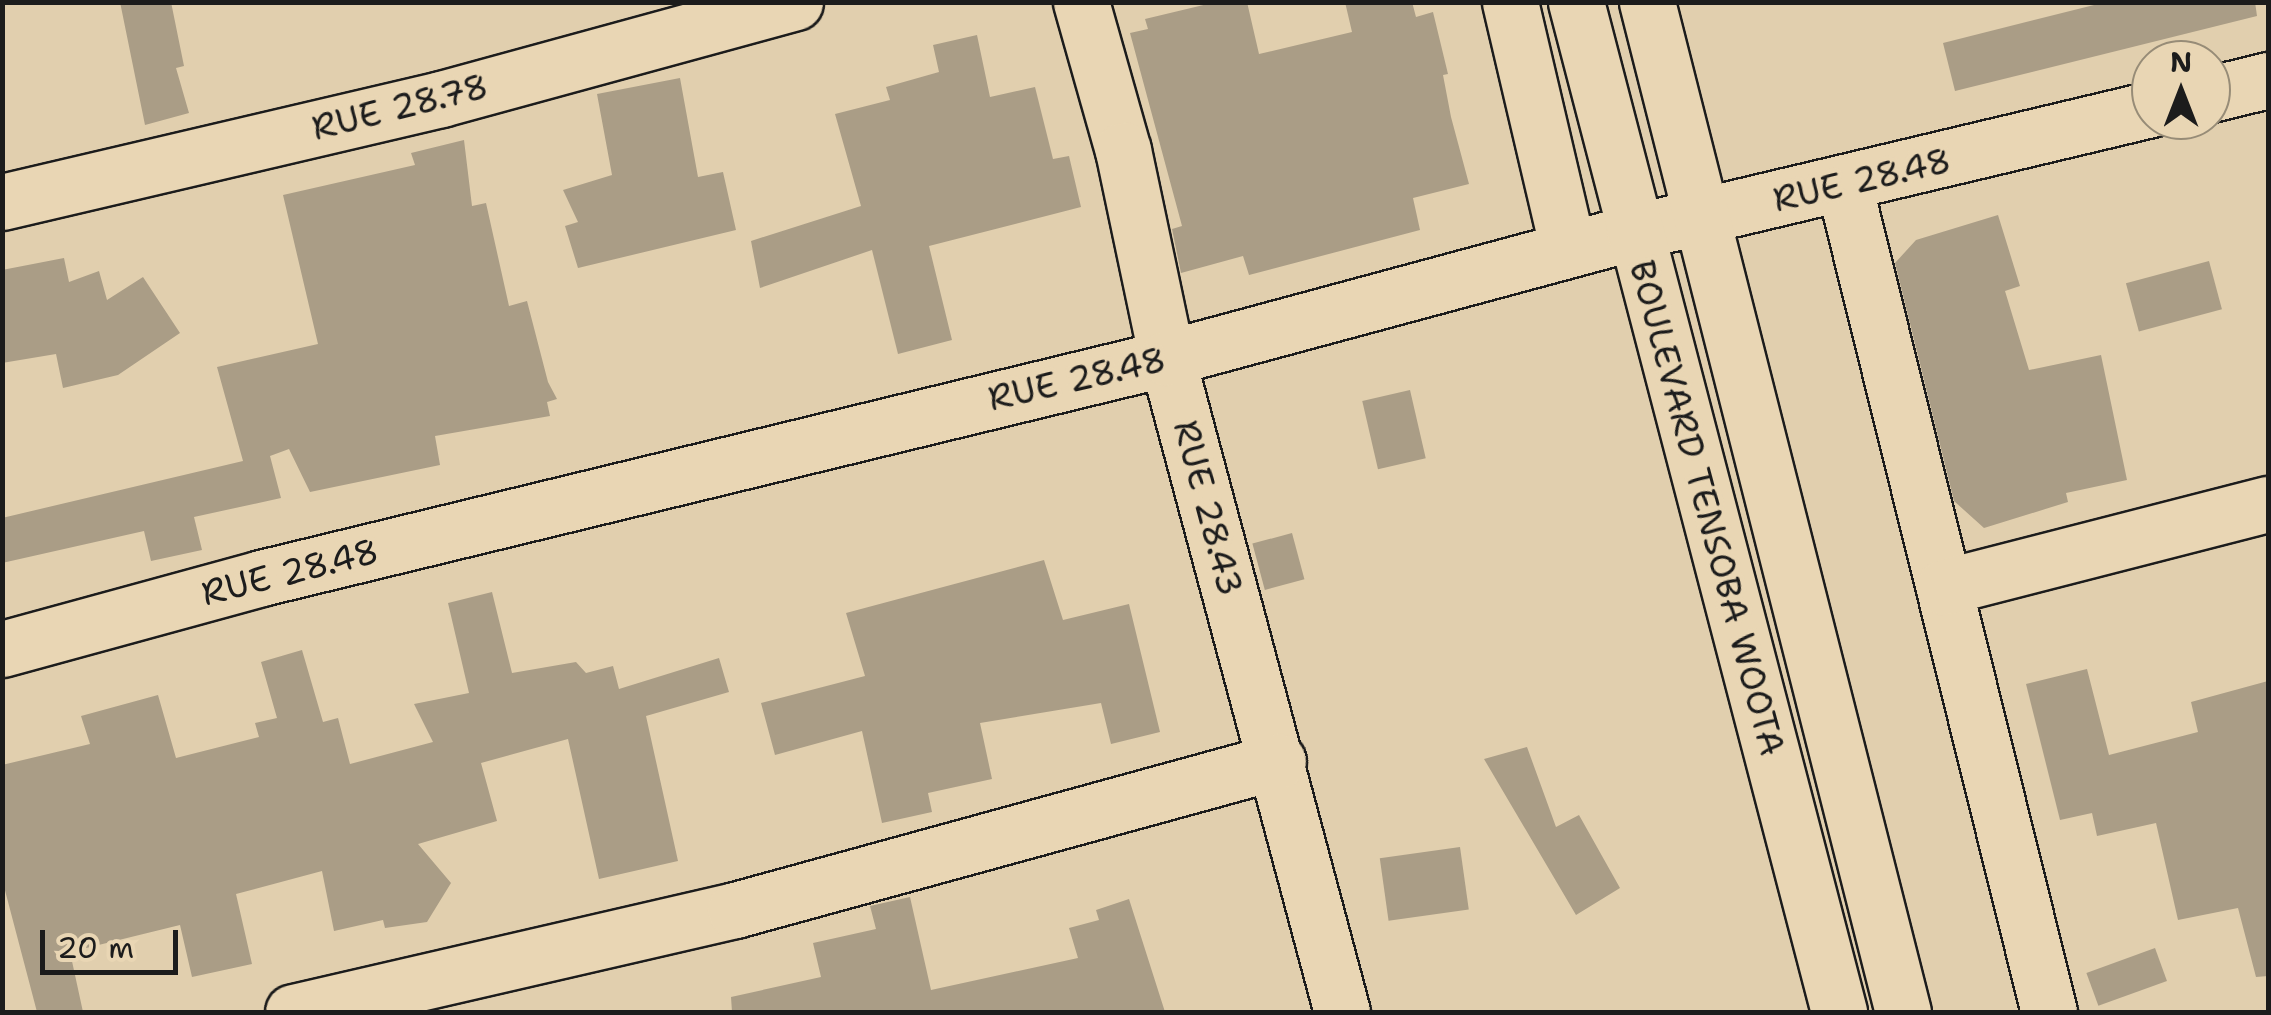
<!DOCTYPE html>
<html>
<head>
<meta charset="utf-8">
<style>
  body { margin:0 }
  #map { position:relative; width:2271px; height:1015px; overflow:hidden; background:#e1cfae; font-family:"Shantell Sans",sans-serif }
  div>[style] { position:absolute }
  .building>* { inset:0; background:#aa9d86; transform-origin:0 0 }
  .roads { filter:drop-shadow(2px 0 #1c1c1c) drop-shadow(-2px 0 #1c1c1c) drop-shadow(0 2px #1c1c1c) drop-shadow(0 -2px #1c1c1c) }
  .minor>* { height:55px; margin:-27.5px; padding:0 27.5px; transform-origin:27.5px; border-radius:27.5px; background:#e9d6b4 }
  .major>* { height:55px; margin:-27.5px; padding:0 27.5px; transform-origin:27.5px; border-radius:27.5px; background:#e9d6b4 }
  span { translate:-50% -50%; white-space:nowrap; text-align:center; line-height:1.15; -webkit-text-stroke:9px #e9d6b4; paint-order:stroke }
  .street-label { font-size:35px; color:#1c1c1c }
  .frame { position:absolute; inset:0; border:5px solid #1c1c1c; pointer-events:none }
  .north { position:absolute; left:2131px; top:40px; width:100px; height:100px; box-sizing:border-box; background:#e9d6b4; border:2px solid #978c77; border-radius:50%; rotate:0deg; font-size:28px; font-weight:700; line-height:40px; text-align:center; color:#1c1c1c }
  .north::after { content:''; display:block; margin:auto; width:35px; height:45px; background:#1c1c1c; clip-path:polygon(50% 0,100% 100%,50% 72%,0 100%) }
  .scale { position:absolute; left:40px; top:930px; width:138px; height:45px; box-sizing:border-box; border:5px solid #1c1c1c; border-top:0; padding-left:12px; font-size:30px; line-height:35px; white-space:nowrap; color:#1c1c1c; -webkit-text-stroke:8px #e9d6b4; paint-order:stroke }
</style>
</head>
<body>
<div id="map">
  <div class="building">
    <i style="clip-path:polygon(120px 2px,171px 2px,184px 66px,176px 68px,189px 113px,145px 125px)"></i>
    <i style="clip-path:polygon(1216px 2px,1247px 2px,1259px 54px,1352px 32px,1345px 2px,1412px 2px,1416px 17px,1433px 12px,1448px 74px,1443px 75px,1451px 117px,1469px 184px,1413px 198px,1420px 230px,1249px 275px,1243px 256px,1181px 273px,1172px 229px,1182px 226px,1130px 33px,1148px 29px,1145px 19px)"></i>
    <i style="clip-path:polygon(2106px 2px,2255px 2px,2257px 16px,1955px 91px,1943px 43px)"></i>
    <i style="clip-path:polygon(977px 35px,990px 97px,1035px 87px,1053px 159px,1069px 156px,1081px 207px,929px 246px,952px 340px,898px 354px,872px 250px,760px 288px,751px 241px,861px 206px,835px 114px,890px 100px,886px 87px,939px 72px,933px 45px)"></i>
    <i style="clip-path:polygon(680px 78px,698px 177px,723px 172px,736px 230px,578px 268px,565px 226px,578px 222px,563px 190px,612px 175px,597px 94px)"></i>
    <i style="clip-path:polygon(464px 140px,472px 206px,486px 203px,509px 306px,527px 301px,548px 382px,557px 399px,547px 402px,550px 416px,435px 436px,440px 465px,310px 492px,289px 449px,270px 456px,281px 498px,194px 517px,202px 550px,151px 561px,144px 531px,2px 563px,2px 518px,243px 461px,217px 367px,318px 344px,283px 195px,415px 165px,411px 153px)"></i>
    <i style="clip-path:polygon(1998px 215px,2020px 286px,2005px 291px,2029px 370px,2101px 355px,2127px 480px,2066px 493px,2068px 502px,1984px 528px,1954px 501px,1895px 263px,1916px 240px)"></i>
    <i style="clip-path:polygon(64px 258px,69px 282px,99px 271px,107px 300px,143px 277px,180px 333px,118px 375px,63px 388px,56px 354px,2px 363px,2px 270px)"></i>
    <i style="left:2209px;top:261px;width:50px;height:86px;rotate:75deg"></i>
    <i style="left:1410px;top:390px;width:70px;height:49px;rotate:77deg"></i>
    <i style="left:1292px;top:533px;width:48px;height:41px;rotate:75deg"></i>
    <i style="clip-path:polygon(1044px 560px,1063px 620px,1129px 604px,1160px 732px,1111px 744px,1101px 703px,980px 723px,992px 779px,928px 793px,932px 812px,882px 823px,862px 731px,775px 755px,761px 703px,865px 676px,846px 613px)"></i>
    <i style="clip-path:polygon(492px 592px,512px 673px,576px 662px,586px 673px,613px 666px,619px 689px,719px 658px,729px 692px,646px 716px,678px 861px,599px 879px,568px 739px,481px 763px,497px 821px,418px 844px,451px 883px,427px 922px,385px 928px,383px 920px,334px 931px,322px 871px,236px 894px,252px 964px,192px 977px,180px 925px,70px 952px,83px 1012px,37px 1012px,2px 879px,2px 765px,90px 744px,81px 716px,158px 695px,176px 758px,259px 737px,255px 723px,277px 718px,261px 662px,302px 650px,323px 722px,338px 718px,350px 764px,433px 742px,414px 704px,469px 693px,448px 603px)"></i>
    <i style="clip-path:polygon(2087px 669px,2109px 755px,2198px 732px,2191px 702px,2268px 681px,2268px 976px,2256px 977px,2238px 908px,2178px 920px,2156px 823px,2097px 836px,2092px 813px,2060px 820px,2026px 684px)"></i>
    <i style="clip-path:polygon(1527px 747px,1556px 827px,1579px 815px,1620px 888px,1576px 915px,1484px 759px)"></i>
    <i style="left:1460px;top:847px;width:63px;height:81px;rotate:82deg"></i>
    <i style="clip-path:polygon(910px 897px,931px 990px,1078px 958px,1069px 928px,1099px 920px,1096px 910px,1129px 899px,1165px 1012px,732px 1012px,731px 997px,821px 977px,813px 943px,876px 929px,870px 906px)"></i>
    <i style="left:2155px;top:948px;width:35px;height:73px;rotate:70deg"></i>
  </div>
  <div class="roads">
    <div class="minor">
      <i style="left:1081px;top:2px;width:154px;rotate:74.2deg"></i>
      <i style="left:1123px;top:150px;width:213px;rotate:78.1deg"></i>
      <i style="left:1167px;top:358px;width:677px;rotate:75.02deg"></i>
      <i style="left:1510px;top:2px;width:254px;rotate:76.8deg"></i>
      <i style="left:2211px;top:94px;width:59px;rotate:-13.8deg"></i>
      <i style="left:1844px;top:185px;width:852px;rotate:76.08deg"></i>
      <i style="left:2px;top:202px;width:451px;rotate:-13.2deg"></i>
      <i style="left:441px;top:99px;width:367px;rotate:-15.3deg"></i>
      <i style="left:1944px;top:587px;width:334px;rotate:-14.4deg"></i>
      <i style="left:2px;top:649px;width:269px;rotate:-15.3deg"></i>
      <i style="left:261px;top:578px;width:932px;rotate:-13.65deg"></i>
      <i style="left:1167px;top:358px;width:484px;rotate:-15.1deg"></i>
      <i style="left:1634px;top:232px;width:531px;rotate:-13.38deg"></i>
      <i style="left:293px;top:1012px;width:454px;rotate:-13deg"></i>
      <i style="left:735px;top:910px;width:563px;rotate:-15.34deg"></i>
    </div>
    <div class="major">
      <i style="left:1576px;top:2px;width:1044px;rotate:75.4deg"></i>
      <i style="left:1647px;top:2px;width:1042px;rotate:75.78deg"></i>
    </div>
  </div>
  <div class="street-label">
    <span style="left:400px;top:107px;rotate:-14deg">RUE 28.78</span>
    <span style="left:1862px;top:180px;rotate:-13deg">RUE 28.48</span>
    <span style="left:1077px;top:379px;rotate:-13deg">RUE 28.48</span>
    <span style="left:1208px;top:508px;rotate:75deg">RUE 28.43</span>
    <span style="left:1707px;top:508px;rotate:75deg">BOULEVARD TENSOBA WOOTA</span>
    <span style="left:290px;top:572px;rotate:-14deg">RUE 28.48</span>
  </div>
  <div class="frame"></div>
  <div class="north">N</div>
  <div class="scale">20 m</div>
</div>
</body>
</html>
